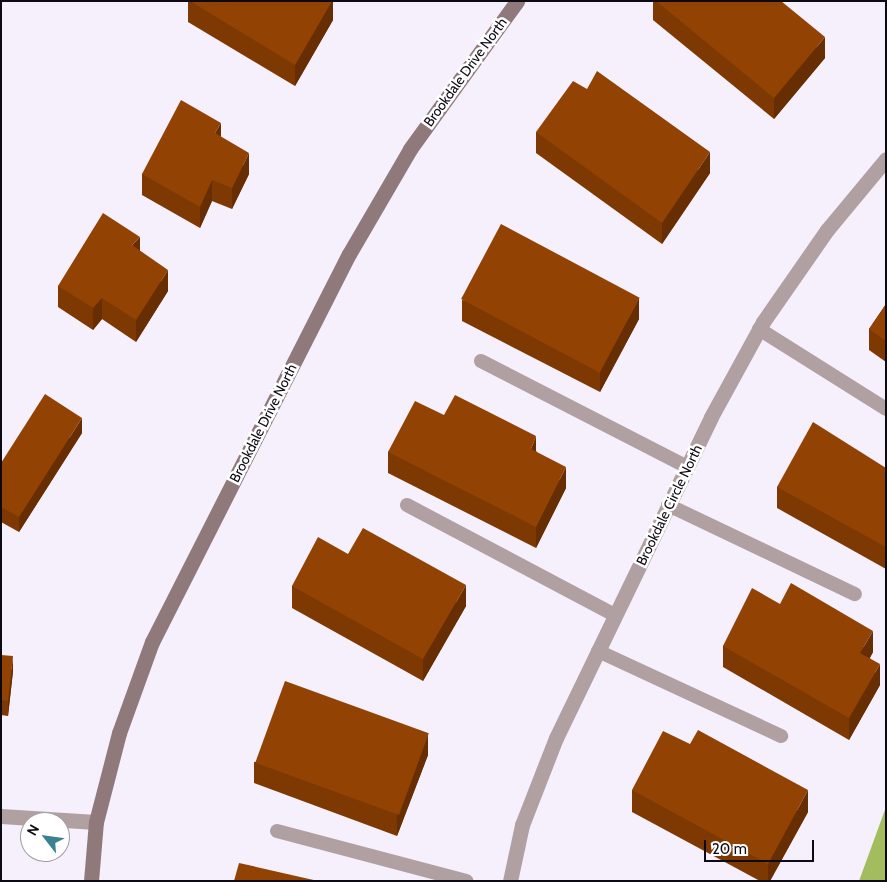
<!DOCTYPE html>
<html>
<head>
<meta charset="utf-8">
<style>
  body { margin:0 }
  #map { position:relative; width:887px; height:882px; overflow:hidden; background:#f5f0fc; font-family:Cabin,sans-serif }
  div>[style] { position:absolute }
  .forest>* { inset:0; background:#a3bd5e }
  .lane>* { height:14px; margin:-7px; padding:0 7px; transform-origin:7px; border-radius:7px; background:#b1a0a1 }
  .street>* { height:15px; margin:-7.5px; padding:0 7.5px; transform-origin:7.5px; border-radius:7.5px; background:#b1a0a1 }
  .secondary>* { height:15px; margin:-7.5px; padding:0 7.5px; transform-origin:7.5px; border-radius:7.5px; background:#90797a }
  .wall>* { inset:0; background:#7e3903 }
  .shaded-wall>* { inset:0; background:#662e02 }
  .building>* { inset:0; background:#924203; transform-origin:0 0 }
  span { translate:-50% -50%; white-space:nowrap; text-align:center; line-height:1.15; -webkit-text-stroke:5px #fff; paint-order:stroke }
  .street-label { font-size:14px; color:#0e0a13 }
  .frame { position:absolute; inset:0; border:2px solid #0e0a13; pointer-events:none }
  .north { position:absolute; left:20px; top:812px; width:50px; height:50px; box-sizing:border-box; background:#fff; border:1px solid #9f9da1; border-radius:50%; rotate:300deg; font-size:14px; font-weight:700; line-height:20px; text-align:center; color:#0e0a13 }
  .north::after { content:''; display:block; margin:auto; width:18px; height:22px; background:#3c818f; clip-path:polygon(50% 0,100% 100%,50% 72%,0 100%) }
  .scale { position:absolute; left:704px; top:840px; width:110px; height:22px; box-sizing:border-box; border:2px solid #0e0a13; border-top:0; padding-left:6px; font-size:15px; line-height:18px; white-space:nowrap; color:#0e0a13; -webkit-text-stroke:4px #fff; paint-order:stroke }
</style>
</head>
<body>
<div id="map">
  <div class="forest">
    <i style="clip-path:polygon(886px 807px,886px 881px,859px 881px)"></i>
  </div>
  <div class="lane">
    <i style="left:759px;top:329px;width:150px;rotate:32.2deg"></i>
    <i style="left:481px;top:361px;width:232px;rotate:27.2deg"></i>
    <i style="left:407px;top:505px;width:235px;rotate:27.9deg"></i>
    <i style="left:668px;top:505px;width:207px;rotate:25.5deg"></i>
    <i style="left:598px;top:651px;width:202px;rotate:24.9deg"></i>
    <i style="left:277px;top:831px;width:196px;rotate:14.8deg"></i>
  </div>
  <div class="street">
    <i style="left:1px;top:816px;width:95px;rotate:3.6deg"></i>
    <i style="left:510px;top:881px;width:57px;rotate:-77.9deg"></i>
    <i style="left:522px;top:825px;width:93px;rotate:-68.7deg"></i>
    <i style="left:556px;top:738px;width:356px;rotate:-64.2deg"></i>
    <i style="left:711px;top:417px;width:108px;rotate:-61.3deg"></i>
    <i style="left:763px;top:322px;width:112px;rotate:-55.2deg"></i>
    <i style="left:827px;top:230px;width:92px;rotate:-50.3deg"></i>
  </div>
  <div class="secondary">
    <i style="left:91px;top:881px;width:59px;rotate:-85.2deg"></i>
    <i style="left:96px;top:822px;width:92px;rotate:-75.5deg"></i>
    <i style="left:119px;top:733px;width:97px;rotate:-70.1deg"></i>
    <i style="left:152px;top:642px;width:435px;rotate:-63.1deg"></i>
    <i style="left:349px;top:254px;width:121px;rotate:-59.8deg"></i>
    <i style="left:410px;top:149px;width:183px;rotate:-54.1deg"></i>
  </div>
  <div class="wall">
    <i style="clip-path:polygon(188px 1px,333px 1px,333px 20px,295px 86px,188px 22px)"></i>
    <i style="clip-path:polygon(653px 1px,781px 1px,825px 58px,774px 119px,653px 20px)"></i>
    <i style="clip-path:polygon(536px 132px,710px 173px,662px 244px,536px 153px)"></i>
    <i style="clip-path:polygon(221px 137px,249px 174px,232px 209px,212px 201px,200px 228px,142px 195px,142px 174px)"></i>
    <i style="clip-path:polygon(140px 251px,168px 291px,136px 342px,102px 319px,93px 330px,58px 307px,58px 286px)"></i>
    <i style="clip-path:polygon(462px 300px,639px 319px,600px 392px,462px 321px)"></i>
    <i style="clip-path:polygon(886px 304px,886px 362px,869px 350px,869px 329px)"></i>
    <i style="clip-path:polygon(444px 415px,536px 451px,566px 488px,536px 548px,388px 473px,388px 452px)"></i>
    <i style="clip-path:polygon(82px 433px,19px 532px,1px 522px,1px 463px)"></i>
    <i style="clip-path:polygon(886px 468px,886px 569px,777px 508px,777px 487px)"></i>
    <i style="clip-path:polygon(348px 554px,466px 606px,423px 681px,292px 608px,292px 586px)"></i>
    <i style="clip-path:polygon(780px 604px,873px 652px,870px 658px,880px 685px,849px 740px,723px 667px,723px 646px)"></i>
    <i style="clip-path:polygon(1px 655px,13px 671px,8px 716px,1px 715px)"></i>
    <i style="clip-path:polygon(428px 755px,397px 836px,254px 783px,254px 762px)"></i>
    <i style="clip-path:polygon(632px 790px,808px 812px,770px 881px,760px 881px,632px 812px)"></i>
  </div>
  <div class="shaded-wall">
    <i style="clip-path:polygon(332px 1px,333px 1px,333px 20px,295px 86px,295px 65px)"></i>
    <i style="clip-path:polygon(825px 37px,825px 58px,774px 119px,774px 98px)"></i>
    <i style="clip-path:polygon(221px 123px,221px 145px,215px 133px)"></i>
    <i style="clip-path:polygon(710px 152px,710px 173px,662px 244px,662px 223px)"></i>
    <i style="clip-path:polygon(249px 153px,249px 174px,232px 209px,232px 188px)"></i>
    <i style="clip-path:polygon(212px 180px,212px 201px,200px 228px,200px 207px)"></i>
    <i style="clip-path:polygon(140px 237px,140px 258px,132px 245px)"></i>
    <i style="clip-path:polygon(168px 270px,168px 291px,136px 342px,136px 320px)"></i>
    <i style="clip-path:polygon(102px 298px,102px 319px,93px 330px,93px 308px)"></i>
    <i style="clip-path:polygon(639px 298px,639px 319px,600px 392px,600px 371px)"></i>
    <i style="clip-path:polygon(82px 418px,82px 433px,19px 532px,19px 517px)"></i>
    <i style="clip-path:polygon(536px 436px,536px 457px,531px 449px)"></i>
    <i style="clip-path:polygon(566px 467px,566px 488px,536px 548px,536px 527px)"></i>
    <i style="clip-path:polygon(466px 585px,466px 606px,423px 681px,423px 659px)"></i>
    <i style="clip-path:polygon(873px 631px,873px 652px,860px 674px,860px 653px)"></i>
    <i style="clip-path:polygon(13px 656px,13px 671px,8px 716px,8px 701px)"></i>
    <i style="clip-path:polygon(880px 664px,880px 685px,849px 740px,849px 718px)"></i>
    <i style="clip-path:polygon(428px 734px,428px 755px,397px 836px,397px 815px)"></i>
    <i style="clip-path:polygon(808px 790px,808px 812px,770px 881px,768px 881px,768px 864px)"></i>
  </div>
  <div class="building">
    <i style="clip-path:polygon(190px 1px,332px 1px,295px 65px)"></i>
    <i style="clip-path:polygon(656px 1px,781px 1px,825px 37px,774px 98px)"></i>
    <i style="clip-path:polygon(597px 71px,710px 152px,662px 223px,536px 132px,573px 81px,587px 89px)"></i>
    <i style="clip-path:polygon(181px 100px,221px 123px,215px 133px,249px 153px,232px 188px,212px 180px,200px 207px,142px 174px)"></i>
    <i style="clip-path:polygon(103px 213px,140px 237px,132px 245px,168px 270px,136px 320px,102px 298px,93px 308px,58px 286px)"></i>
    <i style="left:501px;top:224px;width:157px;height:85px;rotate:28deg"></i>
    <i style="clip-path:polygon(886px 304px,886px 341px,869px 329px)"></i>
    <i style="clip-path:polygon(45px 394px,82px 418px,19px 517px,1px 507px,1px 463px)"></i>
    <i style="clip-path:polygon(455px 395px,536px 436px,531px 449px,566px 467px,536px 527px,388px 452px,415px 401px,444px 415px)"></i>
    <i style="clip-path:polygon(813px 422px,886px 468px,886px 547px,777px 487px)"></i>
    <i style="clip-path:polygon(363px 528px,466px 585px,423px 659px,292px 586px,318px 537px,348px 554px)"></i>
    <i style="clip-path:polygon(791px 583px,873px 631px,860px 653px,880px 664px,849px 718px,723px 646px,752px 588px,780px 604px)"></i>
    <i style="clip-path:polygon(1px 655px,13px 656px,8px 701px,1px 700px)"></i>
    <i style="left:285px;top:681px;width:153px;height:87px;rotate:20deg"></i>
    <i style="clip-path:polygon(698px 730px,808px 790px,768px 864px,632px 790px,663px 731px,690px 744px)"></i>
    <i style="clip-path:polygon(239px 863px,318px 881px,234px 881px)"></i>
  </div>
  <div class="street-label">
    <span style="left:465px;top:72px;rotate:-54deg">Brookdale Drive North</span>
    <span style="left:263px;top:423px;rotate:-63deg">Brookdale Drive North</span>
    <span style="left:669px;top:505px;rotate:-64deg">Brookdale Circle North</span>
  </div>
  <div class="frame"></div>
  <div class="north">N</div>
  <div class="scale">20 m</div>
</div>
</body>
</html>
